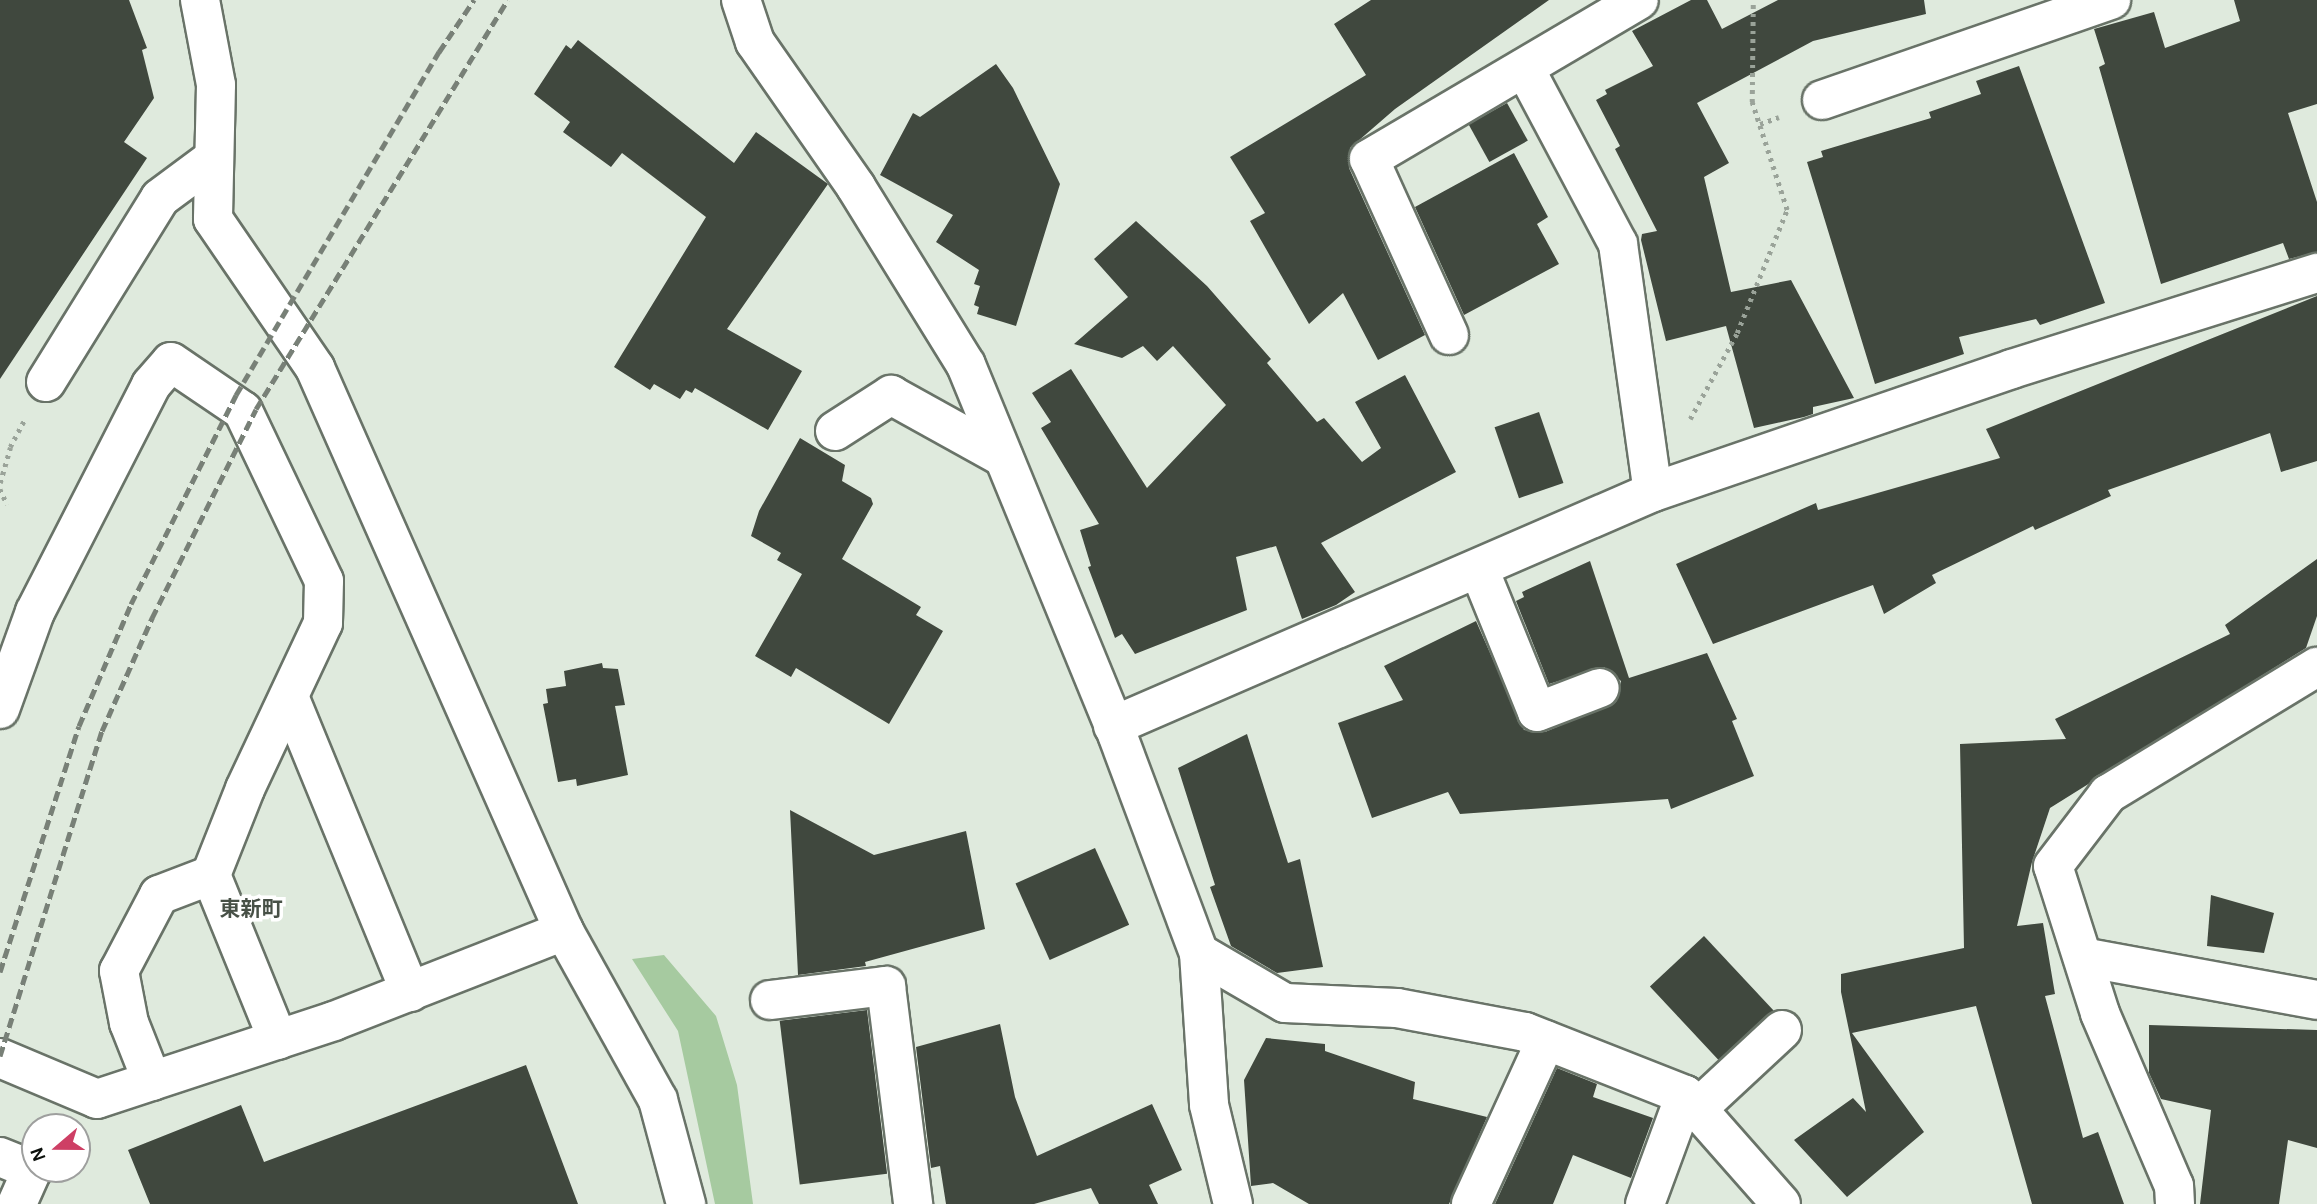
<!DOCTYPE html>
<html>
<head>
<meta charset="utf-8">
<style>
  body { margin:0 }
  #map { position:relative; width:2317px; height:1204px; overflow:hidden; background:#dfeadd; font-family:Karla,"Noto Sans JP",sans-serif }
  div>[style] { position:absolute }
  .green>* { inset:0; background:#a6caa0 }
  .building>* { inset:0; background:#40483e; transform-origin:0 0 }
  .path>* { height:4.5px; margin-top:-2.25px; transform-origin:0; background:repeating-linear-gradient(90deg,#9aa399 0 3.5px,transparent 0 8.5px) }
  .roads { filter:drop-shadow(2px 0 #697368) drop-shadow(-2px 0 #697368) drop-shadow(0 2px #697368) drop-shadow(0 -2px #697368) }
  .minor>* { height:38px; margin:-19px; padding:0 19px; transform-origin:19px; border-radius:19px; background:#fff }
  .rail>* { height:5px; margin-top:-2.5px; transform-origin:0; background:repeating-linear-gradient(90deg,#788077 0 10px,transparent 0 15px) }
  span { translate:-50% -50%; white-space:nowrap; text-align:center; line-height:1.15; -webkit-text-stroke:7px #fff; paint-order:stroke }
  .neighbourhood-label { font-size:21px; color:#475046; font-weight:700 }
  .north { position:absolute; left:21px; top:1113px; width:70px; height:70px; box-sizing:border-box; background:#fff; border:2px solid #9e9f9e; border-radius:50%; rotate:250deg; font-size:19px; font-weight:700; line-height:28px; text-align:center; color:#0c100c }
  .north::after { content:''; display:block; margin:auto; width:24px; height:32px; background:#ce3f65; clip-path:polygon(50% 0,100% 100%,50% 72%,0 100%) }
</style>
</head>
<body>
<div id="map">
  <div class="green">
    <i style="clip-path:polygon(664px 955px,716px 1016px,737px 1085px,753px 1204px,715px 1204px,678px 1031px,632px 959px)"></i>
  </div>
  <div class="building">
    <i style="clip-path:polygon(0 0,129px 0,147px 48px,142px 50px,154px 98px,124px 142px,147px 158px,0 379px)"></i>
    <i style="clip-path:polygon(1371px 0,1549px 0,1395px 109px,1350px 148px,1349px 168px,1425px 335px,1378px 360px,1343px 293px,1309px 324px,1250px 221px,1265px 213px,1230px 157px,1366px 75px,1334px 24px)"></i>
    <i style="clip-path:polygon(1691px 0,1707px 0,1722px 29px,1778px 0,1924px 0,1926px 14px,1813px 41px,1697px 103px,1729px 163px,1704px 177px,1731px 292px,1791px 280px,1854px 398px,1813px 407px,1813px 414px,1804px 417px,1754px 428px,1726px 326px,1666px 341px,1641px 240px,1642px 234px,1657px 231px,1615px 149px,1620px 146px,1596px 100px,1607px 94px,1605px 90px,1653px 66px,1632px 31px)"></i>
    <i style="clip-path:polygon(2234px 0,2317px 0,2317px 104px,2288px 113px,2317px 202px,2317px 252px,2289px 259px,2283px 243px,2161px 284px,2099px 67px,2105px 64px,2094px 29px,2154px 12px,2165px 48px,2240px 21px)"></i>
    <i style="clip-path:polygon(578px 40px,734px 163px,756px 132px,828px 184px,727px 329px,802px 371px,768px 430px,695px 388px,692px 393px,686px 390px,680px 399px,654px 384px,650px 390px,614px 367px,706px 217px,622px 153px,611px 167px,563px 132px,570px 122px,534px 94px,566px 45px,571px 49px)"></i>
    <i style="clip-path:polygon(996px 64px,1013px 88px,1060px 184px,1016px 326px,977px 314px,979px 307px,974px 305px,980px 286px,974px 284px,979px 270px,936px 242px,953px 215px,880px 175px,913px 113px,920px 117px)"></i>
    <i style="clip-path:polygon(2019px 66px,2105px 303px,2040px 325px,2036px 319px,1959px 337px,1964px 354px,1875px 384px,1807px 162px,1823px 157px,1821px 151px,1931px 118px,1929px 112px,1981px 94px,1976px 81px)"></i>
    <i style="left:1507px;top:103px;width:43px;height:44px;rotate:61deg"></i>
    <i style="clip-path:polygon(1514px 153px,1548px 217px,1537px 224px,1559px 264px,1464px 315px,1415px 207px)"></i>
    <i style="clip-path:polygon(1136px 221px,1207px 286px,1271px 359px,1267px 363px,1317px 422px,1324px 418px,1362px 462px,1381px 448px,1355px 402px,1405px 375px,1456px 472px,1321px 543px,1355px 592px,1336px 605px,1302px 619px,1276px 546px,1236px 557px,1247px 610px,1135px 654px,1122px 634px,1115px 638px,1088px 567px,1091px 566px,1080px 530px,1099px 524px,1041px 428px,1051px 422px,1032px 393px,1071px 369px,1147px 488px,1226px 405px,1173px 346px,1157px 361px,1143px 346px,1122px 358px,1074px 344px,1128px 297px,1094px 259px)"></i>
    <i style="clip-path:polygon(2317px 296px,2317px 461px,2281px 472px,2270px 433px,2108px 490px,2111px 496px,2035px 530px,2033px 526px,1932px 575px,1936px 583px,1884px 614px,1873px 585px,1713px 644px,1676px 564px,1816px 503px,1818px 510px,2000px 458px,1986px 429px)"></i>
    <i style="left:1539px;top:412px;width:75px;height:47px;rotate:71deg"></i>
    <i style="clip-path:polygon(800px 438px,845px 465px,842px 481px,871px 498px,873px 504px,842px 559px,921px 607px,916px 615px,943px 631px,889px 724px,796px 668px,791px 677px,755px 656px,802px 574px,777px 560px,781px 553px,751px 536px,759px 511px)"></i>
    <i style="clip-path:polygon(2317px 559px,2317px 616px,2306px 648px,2050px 808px,2032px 862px,2017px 926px,2043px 923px,2055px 994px,2045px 996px,2083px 1138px,2098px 1132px,2124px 1204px,2032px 1204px,1976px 1006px,1852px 1033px,1924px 1132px,1847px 1197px,1794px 1140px,1853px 1098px,1866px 1112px,1841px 992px,1841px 974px,1964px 948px,1960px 744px,2066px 739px,2055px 719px,2230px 634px,2225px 625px)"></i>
    <i style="clip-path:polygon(1590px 561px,1629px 678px,1707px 653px,1737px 719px,1732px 721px,1754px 776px,1671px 809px,1668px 799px,1460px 814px,1448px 792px,1372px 818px,1338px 723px,1403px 700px,1384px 666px,1476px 621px,1524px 730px,1545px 732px,1616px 702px,1621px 681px,1604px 667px,1549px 684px,1516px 601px,1524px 597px,1522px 592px)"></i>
    <i style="clip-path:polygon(602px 663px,603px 668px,618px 669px,625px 705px,615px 706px,628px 775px,577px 786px,576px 779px,558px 782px,543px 704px,548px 703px,546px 689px,566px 686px,564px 671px)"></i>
    <i style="clip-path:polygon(1247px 734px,1288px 863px,1300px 859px,1323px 967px,1277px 973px,1231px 946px,1210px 887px,1215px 885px,1178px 768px)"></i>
    <i style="clip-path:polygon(790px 810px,874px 855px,966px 831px,985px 929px,865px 962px,866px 966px,798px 975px)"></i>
    <i style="left:1095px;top:848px;width:84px;height:87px;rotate:66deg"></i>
    <i style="clip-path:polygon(2211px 895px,2274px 913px,2264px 953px,2207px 946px)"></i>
    <i style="left:1704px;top:936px;width:102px;height:74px;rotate:47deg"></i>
    <i style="left:867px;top:1010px;width:165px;height:88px;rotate:83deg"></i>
    <i style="clip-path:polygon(1000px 1024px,1015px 1097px,1037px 1156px,1152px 1104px,1182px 1170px,1149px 1185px,1158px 1204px,1099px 1204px,1091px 1188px,1034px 1204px,946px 1204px,940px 1166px,931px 1168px,916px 1047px)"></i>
    <i style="clip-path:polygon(2149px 1025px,2317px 1030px,2317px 1148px,2288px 1140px,2279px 1204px,2200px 1204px,2211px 1110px,2161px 1099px,2149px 1073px)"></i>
    <i style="clip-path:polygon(1266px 1038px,1325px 1044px,1325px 1051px,1415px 1082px,1413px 1099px,1487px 1117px,1449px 1204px,1309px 1204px,1273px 1183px,1251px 1186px,1244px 1080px)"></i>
    <i style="clip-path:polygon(526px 1065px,578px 1204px,150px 1204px,128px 1150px,241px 1105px,264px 1162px)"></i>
    <i style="clip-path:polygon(1557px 1068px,1597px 1084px,1593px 1097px,1653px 1118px,1631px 1178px,1573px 1155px,1553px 1204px,1495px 1204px)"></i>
  </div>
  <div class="path">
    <i style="left:1760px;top:124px;width:20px;rotate:-20deg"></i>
    <i style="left:1690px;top:419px;width:98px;rotate:-61.3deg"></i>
    <i style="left:1737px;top:333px;width:133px;rotate:-67.9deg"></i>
    <i style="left:1787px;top:210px;width:114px;rotate:-108deg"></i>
    <i style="left:1752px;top:102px;width:102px;rotate:-89.4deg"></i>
    <i style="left:0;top:483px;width:37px;rotate:-74deg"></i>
    <i style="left:10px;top:447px;width:30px;rotate:-62deg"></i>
    <i style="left:0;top:489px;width:17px;rotate:65deg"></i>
  </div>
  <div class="roads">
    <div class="minor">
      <i style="left:200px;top:0;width:86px;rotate:79.3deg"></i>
      <i style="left:216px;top:85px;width:134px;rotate:91.3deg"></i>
      <i style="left:213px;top:219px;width:181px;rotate:55.6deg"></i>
      <i style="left:315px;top:368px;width:616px;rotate:66.14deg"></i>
      <i style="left:564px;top:931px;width:193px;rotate:60.9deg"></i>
      <i style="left:658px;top:1100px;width:108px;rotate:74.9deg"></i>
      <i style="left:741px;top:0;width:44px;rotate:71.6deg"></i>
      <i style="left:755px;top:42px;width:177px;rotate:55.1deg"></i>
      <i style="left:856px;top:187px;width:209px;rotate:58.3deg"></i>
      <i style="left:966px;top:365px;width:399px;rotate:67.7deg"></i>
      <i style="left:1117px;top:734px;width:234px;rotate:69.5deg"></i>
      <i style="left:1199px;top:953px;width:99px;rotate:30.2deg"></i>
      <i style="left:1285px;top:1003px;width:112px;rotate:2.6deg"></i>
      <i style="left:1397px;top:1008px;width:130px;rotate:10.6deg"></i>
      <i style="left:1525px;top:1032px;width:172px;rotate:21.5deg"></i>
      <i style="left:1685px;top:1095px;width:145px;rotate:48.6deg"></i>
      <i style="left:1525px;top:69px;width:198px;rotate:62deg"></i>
      <i style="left:1618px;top:244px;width:250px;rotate:82deg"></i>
      <i style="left:1822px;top:100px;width:306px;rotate:-19.1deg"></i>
      <i style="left:1449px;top:335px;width:193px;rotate:-114.4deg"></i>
      <i style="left:1369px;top:159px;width:313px;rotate:-30.5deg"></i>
      <i style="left:46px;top:382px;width:216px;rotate:-58.2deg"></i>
      <i style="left:160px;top:198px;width:67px;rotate:-36.5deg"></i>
      <i style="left:835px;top:431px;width:67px;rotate:-32.7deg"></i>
      <i style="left:891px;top:395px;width:128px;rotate:29deg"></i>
      <i style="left:1479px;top:569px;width:154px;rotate:67.9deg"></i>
      <i style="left:1537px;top:712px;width:67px;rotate:-20.9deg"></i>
      <i style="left:290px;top:699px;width:317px;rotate:67.7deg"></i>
      <i style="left:0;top:709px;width:103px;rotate:-70.2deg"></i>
      <i style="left:35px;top:612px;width:255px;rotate:-62.9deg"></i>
      <i style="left:151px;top:385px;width:30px;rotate:-49deg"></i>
      <i style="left:171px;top:362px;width:87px;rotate:34.2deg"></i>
      <i style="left:243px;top:411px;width:188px;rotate:64.5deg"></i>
      <i style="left:324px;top:581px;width:42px;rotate:91.4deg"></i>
      <i style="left:323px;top:623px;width:183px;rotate:115.2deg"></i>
      <i style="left:245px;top:789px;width:92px;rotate:111.6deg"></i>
      <i style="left:211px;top:875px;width:178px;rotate:67.9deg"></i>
      <i style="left:1113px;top:726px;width:589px;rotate:-23.43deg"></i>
      <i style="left:1653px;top:492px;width:379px;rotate:-18.9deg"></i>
      <i style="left:2012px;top:369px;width:320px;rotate:-17.5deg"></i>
      <i style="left:1199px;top:953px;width:152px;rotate:86.2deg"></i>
      <i style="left:1209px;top:1105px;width:102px;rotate:76.4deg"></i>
      <i style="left:2083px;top:957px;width:238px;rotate:10.4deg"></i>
      <i style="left:770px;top:1000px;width:117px;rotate:-6.9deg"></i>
      <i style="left:886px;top:986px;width:220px;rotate:82.9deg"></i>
      <i style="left:0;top:1058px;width:105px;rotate:22.9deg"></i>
      <i style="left:97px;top:1099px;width:250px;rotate:-18.2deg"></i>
      <i style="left:334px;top:1021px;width:247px;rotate:-21.4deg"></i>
      <i style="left:152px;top:1081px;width:62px;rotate:-111.6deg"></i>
      <i style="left:129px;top:1023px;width:53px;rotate:-100.9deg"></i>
      <i style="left:119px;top:971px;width:86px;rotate:-62.2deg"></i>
      <i style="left:159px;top:895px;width:56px;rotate:-21deg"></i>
      <i style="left:1697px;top:1109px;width:116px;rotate:-42.9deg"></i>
      <i style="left:0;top:1157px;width:35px;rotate:22deg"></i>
      <i style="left:32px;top:1170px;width:37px;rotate:114deg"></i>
      <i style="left:1471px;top:1204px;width:180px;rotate:-65.4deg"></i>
      <i style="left:1645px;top:1204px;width:116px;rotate:-69.8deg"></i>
      <i style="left:2175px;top:1204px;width:18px;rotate:-93deg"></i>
      <i style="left:2174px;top:1186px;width:188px;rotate:-113.2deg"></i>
      <i style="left:2100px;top:1013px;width:154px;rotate:-107.7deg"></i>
      <i style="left:2053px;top:866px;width:91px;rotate:-52.6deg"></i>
      <i style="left:2108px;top:794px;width:245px;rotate:-31.3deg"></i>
    </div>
  </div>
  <div class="rail">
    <i style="left:0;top:972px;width:258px;rotate:-72.2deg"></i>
    <i style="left:79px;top:726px;width:133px;rotate:-66.9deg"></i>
    <i style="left:131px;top:604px;width:234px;rotate:-63.3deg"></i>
    <i style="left:236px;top:395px;width:399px;rotate:-59.4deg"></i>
    <i style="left:439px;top:52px;width:63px;rotate:-56.1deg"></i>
    <i style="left:0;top:1056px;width:341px;rotate:-72.6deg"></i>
    <i style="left:102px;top:731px;width:124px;rotate:-66.1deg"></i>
    <i style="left:152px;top:618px;width:233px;rotate:-63.5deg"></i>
    <i style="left:256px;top:409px;width:480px;rotate:-58.4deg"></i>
  </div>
  <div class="neighbourhood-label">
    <span style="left:251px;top:909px">東新町</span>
  </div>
  <div class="north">N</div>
</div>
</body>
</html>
